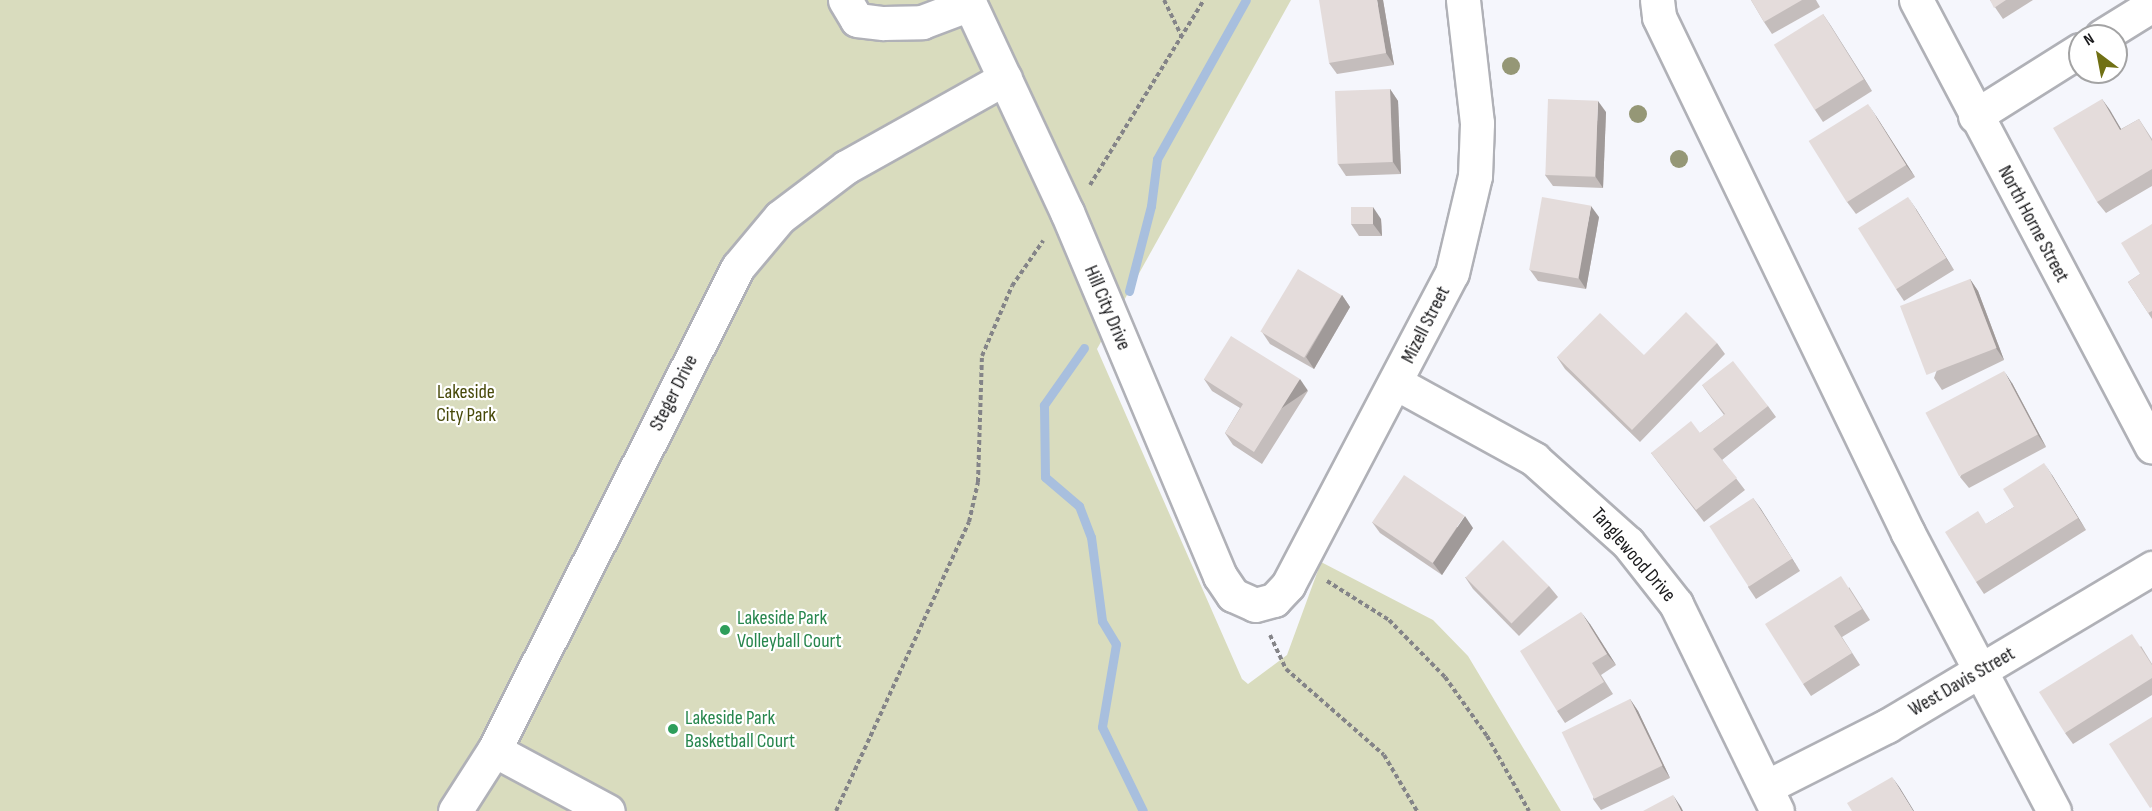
<!DOCTYPE html>
<html>
<head>
<meta charset="utf-8">
<style>
  body { margin:0 }
  #map { position:relative; width:2152px; height:811px; overflow:hidden; background:#f5f6fc; font-family:"Sofia Sans Condensed",sans-serif }
  div>[style] { position:absolute }
  .green>* { inset:0; background:#d9dcbe }
  .stream>* { height:9px; margin:-4.5px; padding:0 4.5px; transform-origin:4.5px; border-radius:4.5px; background:#a8bfde }
  .path>* { height:4px; margin-top:-2px; transform-origin:0; background:repeating-linear-gradient(90deg,#848488 0 4.5px,transparent 0 7.5px) }
  .roads { filter:drop-shadow(2px 0 #b0b1b7) drop-shadow(-2px 0 #b0b1b7) drop-shadow(0 2px #b0b1b7) drop-shadow(0 -2px #b0b1b7) }
  .minor>* { height:33px; margin:-16.5px; padding:0 16.5px; transform-origin:16.5px; border-radius:16.5px; background:#fff }
  .trees>* { width:18px; height:18px; margin:-9px; border-radius:50%; background:#959776 }
  .wall>* { inset:0; background:#c4bdbc }
  .shaded-wall>* { inset:0; background:#a09a99; transform-origin:0 0 }
  .building>* { inset:0; background:#e4dcdb; transform-origin:0 0 }
  .dots>* { width:16px; height:16px; translate:-50% -50%; box-sizing:border-box; border:3px solid #fff; border-radius:50% }
  span { translate:-50% -50%; white-space:nowrap; text-align:center; line-height:1.15; -webkit-text-stroke:4.5px #fff; paint-order:stroke }
  .street-label { font-size:20px; color:#1a1a1c }
  .park-label { font-size:20px; color:#474909 }
  .leisure-label { font-size:20px; color:#27864d }
  .left { translate:0 -50%; text-align:left }
  .north { position:absolute; left:2068px; top:24px; width:60px; height:60px; box-sizing:border-box; background:#fff; border:2px solid #a3a3a4; border-radius:50%; rotate:328deg; font-size:16px; font-weight:700; line-height:24px; text-align:center; color:#1a1a1c }
  .north::after { content:''; display:block; margin:auto; width:21px; height:27px; background:#707014; clip-path:polygon(50% 0,100% 100%,50% 72%,0 100%) }
</style>
</head>
<body>
<div id="map">
  <div class="green">
    <i style="clip-path:polygon(0 0,1291px 0,1097px 349px,1242px 679px,1248px 684px,1287px 655px,1321px 562px,1433px 620px,1468px 656px,1561px 811px,0 811px)"></i>
  </div>
  <div class="stream">
    <i style="left:1129px;top:291px;width:88px;rotate:-75.5deg"></i>
    <i style="left:1151px;top:206px;width:47px;rotate:-82.7deg"></i>
    <i style="left:1157px;top:159px;width:182px;rotate:-60.8deg"></i>
    <i style="left:1084px;top:348px;width:70px;rotate:125.1deg"></i>
    <i style="left:1044px;top:405px;width:72px;rotate:89.2deg"></i>
    <i style="left:1045px;top:477px;width:45px;rotate:40.5deg"></i>
    <i style="left:1079px;top:506px;width:33px;rotate:69deg"></i>
    <i style="left:1091px;top:537px;width:85px;rotate:82.5deg"></i>
    <i style="left:1102px;top:621px;width:27px;rotate:59deg"></i>
    <i style="left:1116px;top:644px;width:84px;rotate:99.6deg"></i>
    <i style="left:1102px;top:727px;width:93px;rotate:64deg"></i>
  </div>
  <div class="path">
    <i style="left:1164px;top:0;width:41px;rotate:64.1deg"></i>
    <i style="left:1090px;top:185px;width:217px;rotate:-58.4deg"></i>
    <i style="left:1327px;top:581px;width:73px;rotate:32.2deg"></i>
    <i style="left:1389px;top:620px;width:80px;rotate:45.5deg"></i>
    <i style="left:1445px;top:677px;width:72px;rotate:54.6deg"></i>
    <i style="left:1487px;top:736px;width:86px;rotate:60.8deg"></i>
    <i style="left:1270px;top:635px;width:38px;rotate:65deg"></i>
    <i style="left:1286px;top:669px;width:130px;rotate:41.3deg"></i>
    <i style="left:1384px;top:755px;width:65px;rotate:59.5deg"></i>
    <i style="left:836px;top:811px;width:318px;rotate:-65.3deg"></i>
    <i style="left:969px;top:522px;width:41px;rotate:-77.3deg"></i>
    <i style="left:978px;top:482px;width:126px;rotate:-88.2deg"></i>
    <i style="left:982px;top:356px;width:76px;rotate:-66.8deg"></i>
    <i style="left:1012px;top:286px;width:55px;rotate:-55.4deg"></i>
  </div>
  <div class="roads">
    <div class="minor">
      <i style="left:845px;top:0;width:23px;rotate:59deg"></i>
      <i style="left:857px;top:20px;width:26px;rotate:7deg"></i>
      <i style="left:883px;top:23px;width:39px;rotate:-1deg"></i>
      <i style="left:922px;top:22px;width:51px;rotate:-20.6deg"></i>
      <i style="left:968px;top:0;width:234px;rotate:65deg"></i>
      <i style="left:1067px;top:212px;width:395px;rotate:67.2deg"></i>
      <i style="left:1220px;top:576px;width:23px;rotate:56deg"></i>
      <i style="left:1233px;top:595px;width:24px;rotate:24deg"></i>
      <i style="left:1255px;top:605px;width:20px;rotate:-15deg"></i>
      <i style="left:1274px;top:600px;width:21px;rotate:-47deg"></i>
      <i style="left:1288px;top:585px;width:352px;rotate:-62.3deg"></i>
      <i style="left:1452px;top:273px;width:100px;rotate:-76.7deg"></i>
      <i style="left:1475px;top:176px;width:53px;rotate:-87.8deg"></i>
      <i style="left:1477px;top:123px;width:124px;rotate:-96.5deg"></i>
      <i style="left:1657px;top:0;width:17px;rotate:83deg"></i>
      <i style="left:1659px;top:17px;width:573px;rotate:64.24deg"></i>
      <i style="left:1908px;top:533px;width:314px;rotate:62.3deg"></i>
      <i style="left:1916px;top:0;width:505px;rotate:62.17deg"></i>
      <i style="left:2102px;top:36px;width:59px;rotate:-31.8deg"></i>
      <i style="left:1975px;top:116px;width:124px;rotate:-32.2deg"></i>
      <i style="left:1396px;top:383px;width:158px;rotate:28.8deg"></i>
      <i style="left:1534px;top:459px;width:126px;rotate:41.8deg"></i>
      <i style="left:1628px;top:543px;width:78px;rotate:51.8deg"></i>
      <i style="left:1676px;top:604px;width:230px;rotate:64deg"></i>
      <i style="left:494px;top:750px;width:129px;rotate:28.2deg"></i>
      <i style="left:1766px;top:787px;width:136px;rotate:-26.8deg"></i>
      <i style="left:1887px;top:726px;width:309px;rotate:-30.8deg"></i>
      <i style="left:455px;top:811px;width:72px;rotate:-57.4deg"></i>
      <i style="left:494px;top:750px;width:541px;rotate:-63.2deg"></i>
      <i style="left:738px;top:267px;width:65px;rotate:-50deg"></i>
      <i style="left:780px;top:217px;width:83px;rotate:-37.1deg"></i>
      <i style="left:846px;top:167px;width:182px;rotate:-29.2deg"></i>
    </div>
  </div>
  <div class="trees">
    <i style="left:1511px;top:66px"></i>
    <i style="left:1638px;top:114px"></i>
    <i style="left:1679px;top:159px"></i>
  </div>
  <div class="wall">
    <i style="clip-path:polygon(1383px 0,1394px 65px,1337px 74px,1329px 63px)"></i>
    <i style="clip-path:polygon(1751px 0,1816px 0,1820px 7px,1772px 34px,1764px 22px)"></i>
    <i style="clip-path:polygon(1990px 0,2033px 0,2003px 19px)"></i>
    <i style="clip-path:polygon(1823px 14px,1872px 91px,1823px 122px,1815px 110px)"></i>
    <i style="clip-path:polygon(1390px 89px,1398px 101px,1401px 174px,1346px 176px,1338px 164px)"></i>
    <i style="clip-path:polygon(2102px 99px,2121px 129px,2139px 119px,2152px 139px,2152px 186px,2106px 213px,2097px 202px)"></i>
    <i style="clip-path:polygon(1606px 112px,1603px 188px,1553px 186px,1545px 175px)"></i>
    <i style="clip-path:polygon(1876px 116px,1915px 177px,1856px 214px,1847px 202px)"></i>
    <i style="clip-path:polygon(1916px 209px,1954px 270px,1904px 301px,1896px 289px)"></i>
    <i style="clip-path:polygon(1599px 217px,1586px 289px,1538px 281px,1530px 270px)"></i>
    <i style="clip-path:polygon(1381px 219px,1382px 236px,1359px 236px,1351px 224px)"></i>
    <i style="clip-path:polygon(2152px 224px,2152px 319px,2128px 282px,2140px 274px)"></i>
    <i style="clip-path:polygon(1970px 279px,1978px 291px,2004px 360px,1942px 390px,1934px 378px)"></i>
    <i style="clip-path:polygon(1342px 295px,1350px 307px,1314px 369px,1270px 344px,1262px 332px)"></i>
    <i style="clip-path:polygon(1717px 343px,1725px 354px,1640px 442px,1565px 369px,1557px 357px,1644px 355px)"></i>
    <i style="clip-path:polygon(1204px 379px,1308px 391px,1262px 464px,1233px 445px,1225px 433px,1240px 408px,1212px 391px)"></i>
    <i style="clip-path:polygon(2012px 383px,2046px 447px,1969px 488px,1960px 477px)"></i>
    <i style="clip-path:polygon(1702px 385px,1768px 406px,1776px 417px,1722px 460px,1745px 490px,1704px 522px,1651px 453px,1700px 433px,1724px 415px)"></i>
    <i style="clip-path:polygon(2052px 475px,2086px 530px,1984px 594px,1976px 582px,1986px 524px,2014px 507px)"></i>
    <i style="clip-path:polygon(1753px 498px,1800px 571px,1756px 599px,1748px 587px)"></i>
    <i style="clip-path:polygon(1372px 522px,1473px 528px,1442px 575px,1380px 533px)"></i>
    <i style="clip-path:polygon(1465px 577px,1549px 586px,1558px 597px,1519px 636px,1473px 589px)"></i>
    <i style="clip-path:polygon(1849px 587px,1870px 620px,1842px 637px,1860px 665px,1811px 696px,1803px 684px)"></i>
    <i style="clip-path:polygon(1590px 624px,1616px 665px,1601px 675px,1613px 694px,1565px 723px,1557px 711px)"></i>
    <i style="clip-path:polygon(2141px 646px,2152px 664px,2152px 695px,2073px 744px,2065px 733px)"></i>
    <i style="clip-path:polygon(1630px 699px,1638px 711px,1670px 778px,1601px 810px,1593px 799px)"></i>
  </div>
  <div class="shaded-wall">
    <i style="clip-path:polygon(1377px 0,1383px 0,1394px 65px,1386px 53px)"></i>
    <i style="clip-path:polygon(1823px 14px,1831px 26px,1872px 91px,1864px 79px)"></i>
    <i style="clip-path:polygon(1390px 89px,1398px 101px,1401px 174px,1393px 162px)"></i>
    <i style="clip-path:polygon(2102px 99px,2110px 110px,2128px 141px,2120px 130px)"></i>
    <i style="clip-path:polygon(1598px 101px,1606px 112px,1603px 188px,1595px 176px)"></i>
    <i style="clip-path:polygon(1868px 104px,1876px 116px,1915px 177px,1906px 165px)"></i>
    <i style="clip-path:polygon(1908px 197px,1916px 209px,1954px 270px,1946px 258px)"></i>
    <i style="clip-path:polygon(1591px 206px,1599px 217px,1586px 289px,1578px 277px)"></i>
    <i style="clip-path:polygon(1373px 207px,1381px 219px,1382px 236px,1373px 224px)"></i>
    <i style="clip-path:polygon(1970px 279px,1978px 291px,2004px 360px,1996px 348px)"></i>
    <i style="clip-path:polygon(1342px 295px,1350px 307px,1314px 369px,1306px 357px)"></i>
    <i style="clip-path:polygon(2004px 371px,2012px 383px,2046px 447px,2038px 435px)"></i>
    <i style="left:1300px;top:379px;width:14px;height:86px;rotate:56deg"></i>
    <i style="clip-path:polygon(2044px 463px,2052px 475px,2086px 530px,2078px 518px)"></i>
    <i style="clip-path:polygon(1753px 498px,1761px 509px,1800px 571px,1792px 559px)"></i>
    <i style="clip-path:polygon(1465px 516px,1473px 528px,1442px 575px,1433px 563px)"></i>
    <i style="clip-path:polygon(1581px 612px,1590px 624px,1616px 665px,1607px 654px)"></i>
    <i style="clip-path:polygon(1630px 699px,1638px 711px,1670px 778px,1662px 766px)"></i>
    <i style="clip-path:polygon(1892px 777px,1900px 788px,1914px 811px,1913px 811px)"></i>
    <i style="clip-path:polygon(1673px 795px,1681px 807px,1683px 811px,1681px 811px)"></i>
  </div>
  <div class="building">
    <i style="clip-path:polygon(1319px 0,1377px 0,1386px 53px,1329px 63px)"></i>
    <i style="clip-path:polygon(1751px 0,1802px 0,1764px 22px)"></i>
    <i style="clip-path:polygon(1990px 0,2006px 0,1994px 8px)"></i>
    <i style="left:1823px;top:14px;width:77px;height:58px;rotate:58deg"></i>
    <i style="left:1390px;top:89px;width:73px;height:55px;rotate:88deg"></i>
    <i style="left:1548px;top:99px;width:50px;height:76px;rotate:2deg"></i>
    <i style="clip-path:polygon(2102px 99px,2120px 130px,2139px 119px,2152px 141px,2152px 169px,2097px 202px,2053px 128px)"></i>
    <i style="left:1868px;top:104px;width:72px;height:70px;rotate:58deg"></i>
    <i style="left:1542px;top:197px;width:50px;height:74px;rotate:10deg"></i>
    <i style="left:1908px;top:197px;width:72px;height:59px;rotate:58deg"></i>
    <i style="left:1351px;top:207px;width:22px;height:17px"></i>
    <i style="clip-path:polygon(2152px 224px,2152px 311px,2148px 313px,2128px 282px,2140px 274px,2121px 243px)"></i>
    <i style="left:1298px;top:269px;width:51px;height:73px;rotate:31deg"></i>
    <i style="left:1970px;top:279px;width:74px;height:75px;rotate:69deg"></i>
    <i style="clip-path:polygon(1686px 312px,1717px 343px,1632px 430px,1557px 357px,1600px 313px,1644px 355px)"></i>
    <i style="clip-path:polygon(1231px 336px,1300px 379px,1254px 452px,1225px 433px,1243px 404px,1204px 379px)"></i>
    <i style="clip-path:polygon(1733px 361px,1768px 406px,1713px 449px,1737px 478px,1696px 510px,1651px 453px,1691px 421px,1700px 433px,1725px 414px,1702px 385px)"></i>
    <i style="left:2004px;top:371px;width:72px;height:89px;rotate:62deg"></i>
    <i style="clip-path:polygon(2044px 463px,2078px 518px,1976px 582px,1945px 532px,1978px 511px,1986px 524px,2014px 507px,2003px 489px)"></i>
    <i style="left:1404px;top:475px;width:73px;height:57px;rotate:34deg"></i>
    <i style="left:1753px;top:498px;width:72px;height:52px;rotate:57deg"></i>
    <i style="left:1503px;top:540px;width:65px;height:53px;rotate:45deg"></i>
    <i style="clip-path:polygon(1841px 576px,1862px 609px,1834px 626px,1852px 653px,1803px 684px,1765px 624px)"></i>
    <i style="clip-path:polygon(1581px 612px,1607px 654px,1592px 663px,1604px 682px,1557px 711px,1520px 651px)"></i>
    <i style="clip-path:polygon(2132px 634px,2152px 665px,2152px 678px,2065px 733px,2039px 692px)"></i>
    <i style="left:1630px;top:699px;width:74px;height:76px;rotate:64deg"></i>
    <i style="clip-path:polygon(2152px 717px,2152px 807px,2150px 808px,2109px 744px)"></i>
    <i style="clip-path:polygon(1892px 777px,1913px 811px,1852px 811px,1847px 803px)"></i>
    <i style="clip-path:polygon(1673px 795px,1681px 811px,1643px 811px)"></i>
  </div>
  <div class="dots">
    <i style="left:725px;top:630px;background:#2e9e5b"></i>
    <i style="left:673px;top:729px;background:#2e9e5b"></i>
  </div>
  <div class="street-label">
    <span style="left:2033px;top:224px;rotate:62deg">North Horne Street</span>
    <span style="left:1107px;top:308px;rotate:67deg">Hill City Drive</span>
    <span style="left:1426px;top:325px;rotate:-63deg">Mizell Street</span>
    <span style="left:674px;top:393px;rotate:-63deg">Steger Drive</span>
    <span style="left:1633px;top:555px;rotate:49deg">Tanglewood Drive</span>
    <span style="left:1962px;top:682px;rotate:-30deg">West Davis Street</span>
  </div>
  <div class="park-label">
    <span style="left:466px;top:404px">Lakeside<br>City Park</span>
  </div>
  <div class="leisure-label">
    <span class="left" style="left:737px;top:630px">Lakeside Park<br>Volleyball Court</span>
    <span class="left" style="left:685px;top:730px">Lakeside Park<br>Basketball Court</span>
  </div>
  <div class="north">N</div>
</div>
</body>
</html>
